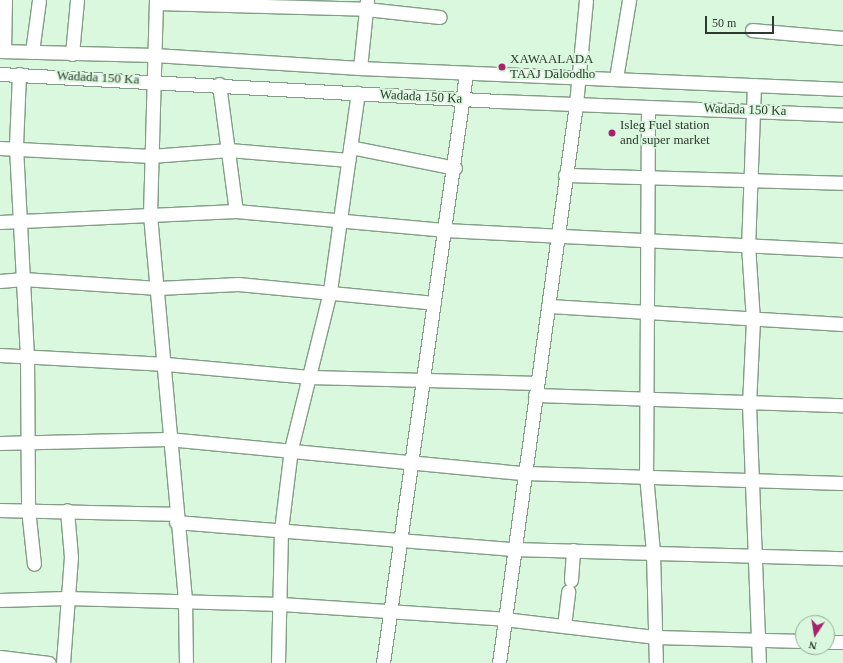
<!DOCTYPE html>
<html>
<head>
<meta charset="utf-8">
<style>
  body { margin:0 }
  #map { position:relative; width:843px; height:663px; overflow:hidden; background:#daf8de; font-family:"Times New Roman",serif }
  div>[style] { position:absolute }
  .roads { filter:drop-shadow(1px 0 #829e86) drop-shadow(-1px 0 #829e86) drop-shadow(0 1px #829e86) drop-shadow(0 -1px #829e86) }
  .minor>* { height:13px; margin:-6.5px; padding:0 6.5px; transform-origin:6.5px; border-radius:6.5px; background:#fff }
  .dots>* { width:11px; height:11px; translate:-50% -50%; box-sizing:border-box; border:2px solid #daf8de; border-radius:50% }
  span { translate:-50% -50%; white-space:nowrap; text-align:center; line-height:1.15; -webkit-text-stroke:3.5px #daf8de; paint-order:stroke }
  .poi-label { font-size:13px; color:#2e3a30 }
  .left { translate:0 -50%; text-align:left }
  .street-label { font-size:13px; color:#2e3a30 }
  .north { position:absolute; left:795px; top:615px; width:40px; height:40px; box-sizing:border-box; background:#daf8de; border:1px solid #95ac98; border-radius:50%; rotate:192deg; font-size:11px; font-weight:700; line-height:16px; text-align:center; color:#2e3a30 }
  .north::after { content:''; display:block; margin:auto; width:14px; height:18px; background:#a7226c; clip-path:polygon(50% 0,100% 100%,50% 72%,0 100%) }
  .scale { position:absolute; left:705px; top:16px; width:69px; height:18px; box-sizing:border-box; border:2px solid #2e3a30; border-top:0; padding-left:5px; font-size:12px; line-height:14px; white-space:nowrap; color:#2e3a30; -webkit-text-stroke:3px #daf8de; paint-order:stroke }
</style>
</head>
<body>
<div id="map">
  <div class="roads">
    <div class="minor">
      <i style="left:156px;top:0;width:215px;rotate:91.6deg"></i>
      <i style="left:150px;top:215px;width:388px;rotate:84.8deg"></i>
      <i style="left:185px;top:601px;width:62px;rotate:89.1deg"></i>
      <i style="left:156px;top:3px;width:210px;rotate:1.6deg"></i>
      <i style="left:366px;top:9px;width:74px;rotate:6.2deg"></i>
      <i style="left:752px;top:30px;width:91px;rotate:5deg"></i>
      <i style="left:0;top:51px;width:154px;rotate:1.5deg"></i>
      <i style="left:154px;top:55px;width:206px;rotate:3.6deg"></i>
      <i style="left:360px;top:68px;width:483px;rotate:2.5deg"></i>
      <i style="left:4px;top:51px;width:51px;rotate:-88.9deg"></i>
      <i style="left:32px;top:52px;width:52px;rotate:-82.3deg"></i>
      <i style="left:72px;top:54px;width:54px;rotate:-84.7deg"></i>
      <i style="left:360px;top:68px;width:68px;rotate:-84.1deg"></i>
      <i style="left:0;top:74px;width:500px;rotate:3.1deg"></i>
      <i style="left:499px;top:101px;width:344px;rotate:2.3deg"></i>
      <i style="left:19px;top:74px;width:73px;rotate:92.4deg"></i>
      <i style="left:16px;top:147px;width:208px;rotate:87deg"></i>
      <i style="left:27px;top:355px;width:154px;rotate:89.6deg"></i>
      <i style="left:28px;top:509px;width:55px;rotate:83.8deg"></i>
      <i style="left:616px;top:78px;width:79px;rotate:-80.5deg"></i>
      <i style="left:219px;top:84px;width:128px;rotate:82.4deg"></i>
      <i style="left:754px;top:85px;width:160px;rotate:92.1deg"></i>
      <i style="left:748px;top:245px;width:75px;rotate:86.2deg"></i>
      <i style="left:753px;top:320px;width:84px;rotate:92.7deg"></i>
      <i style="left:749px;top:404px;width:259px;rotate:87.8deg"></i>
      <i style="left:648px;top:107px;width:368px;rotate:90.3deg"></i>
      <i style="left:646px;top:475px;width:77px;rotate:84.8deg"></i>
      <i style="left:653px;top:552px;width:111px;rotate:88.5deg"></i>
      <i style="left:350px;top:147px;width:107px;rotate:11.3deg"></i>
      <i style="left:0;top:148px;width:151px;rotate:3deg"></i>
      <i style="left:151px;top:156px;width:78px;rotate:-4.4deg"></i>
      <i style="left:229px;top:150px;width:120px;rotate:4.8deg"></i>
      <i style="left:565px;top:175px;width:278px;rotate:1.6deg"></i>
      <i style="left:0;top:222px;width:236px;rotate:-2.7deg"></i>
      <i style="left:236px;top:211px;width:211px;rotate:5.2deg"></i>
      <i style="left:446px;top:230px;width:398px;rotate:2.9deg"></i>
      <i style="left:0;top:281px;width:23px;rotate:-5deg"></i>
      <i style="left:23px;top:279px;width:135px;rotate:3.8deg"></i>
      <i style="left:158px;top:288px;width:80px;rotate:-2.9deg"></i>
      <i style="left:238px;top:284px;width:197px;rotate:5.5deg"></i>
      <i style="left:548px;top:306px;width:296px;rotate:3.5deg"></i>
      <i style="left:0;top:355px;width:166px;rotate:3.1deg"></i>
      <i style="left:166px;top:364px;width:144px;rotate:5.2deg"></i>
      <i style="left:309px;top:377px;width:228px;rotate:1.5deg"></i>
      <i style="left:535px;top:395px;width:308px;rotate:1.9deg"></i>
      <i style="left:0;top:443px;width:168px;rotate:-1.4deg"></i>
      <i style="left:168px;top:439px;width:358px;rotate:5.5deg"></i>
      <i style="left:524px;top:473px;width:319px;rotate:1.8deg"></i>
      <i style="left:0;top:510px;width:175px;rotate:1.3deg"></i>
      <i style="left:176px;top:522px;width:338px;rotate:4.6deg"></i>
      <i style="left:513px;top:549px;width:330px;rotate:1.6deg"></i>
      <i style="left:571px;top:580px;width:30px;rotate:-86deg"></i>
      <i style="left:0;top:600px;width:66px;rotate:-1.7deg"></i>
      <i style="left:66px;top:598px;width:215px;rotate:1.6deg"></i>
      <i style="left:281px;top:604px;width:224px;rotate:3.8deg"></i>
      <i style="left:504px;top:619px;width:153px;rotate:6.8deg"></i>
      <i style="left:656px;top:637px;width:147px;rotate:1.6deg"></i>
      <i style="left:564px;top:626px;width:35px;rotate:-83deg"></i>
      <i style="left:827px;top:642px;width:16px"></i>
      <i style="left:0;top:657px;width:49px;rotate:7deg"></i>
      <i style="left:63px;top:663px;width:106px;rotate:-85.7deg"></i>
      <i style="left:71px;top:557px;width:47px;rotate:-94.9deg"></i>
      <i style="left:278px;top:663px;width:133px;rotate:-88.7deg"></i>
      <i style="left:281px;top:530px;width:82px;rotate:-83deg"></i>
      <i style="left:291px;top:449px;width:163px;rotate:-76.1deg"></i>
      <i style="left:330px;top:291px;width:200px;rotate:-82deg"></i>
      <i style="left:383px;top:663px;width:595px;rotate:-81.98deg"></i>
      <i style="left:499px;top:663px;width:564px;rotate:-82.16deg"></i>
      <i style="left:576px;top:104px;width:104px;rotate:-84.5deg"></i>
    </div>
  </div>
  <div class="dots">
    <i style="left:502px;top:67px;background:#a7226c"></i>
    <i style="left:612px;top:133px;background:#a7226c"></i>
  </div>
  <div class="poi-label">
    <span class="left" style="left:510px;top:67px">XAWAALADA<br>TAAJ Daloodho</span>
    <span class="left" style="left:620px;top:133px">Isleg Fuel station<br>and super market</span>
  </div>
  <div class="street-label">
    <span style="left:98px;top:78px;rotate:3deg">Wadada 150 Ka</span>
    <span style="left:421px;top:97px;rotate:3deg">Wadada 150 Ka</span>
    <span style="left:745px;top:110px;rotate:2deg">Wadada 150 Ka</span>
  </div>
  <div class="north">N</div>
  <div class="scale">50 m</div>
</div>
</body>
</html>
